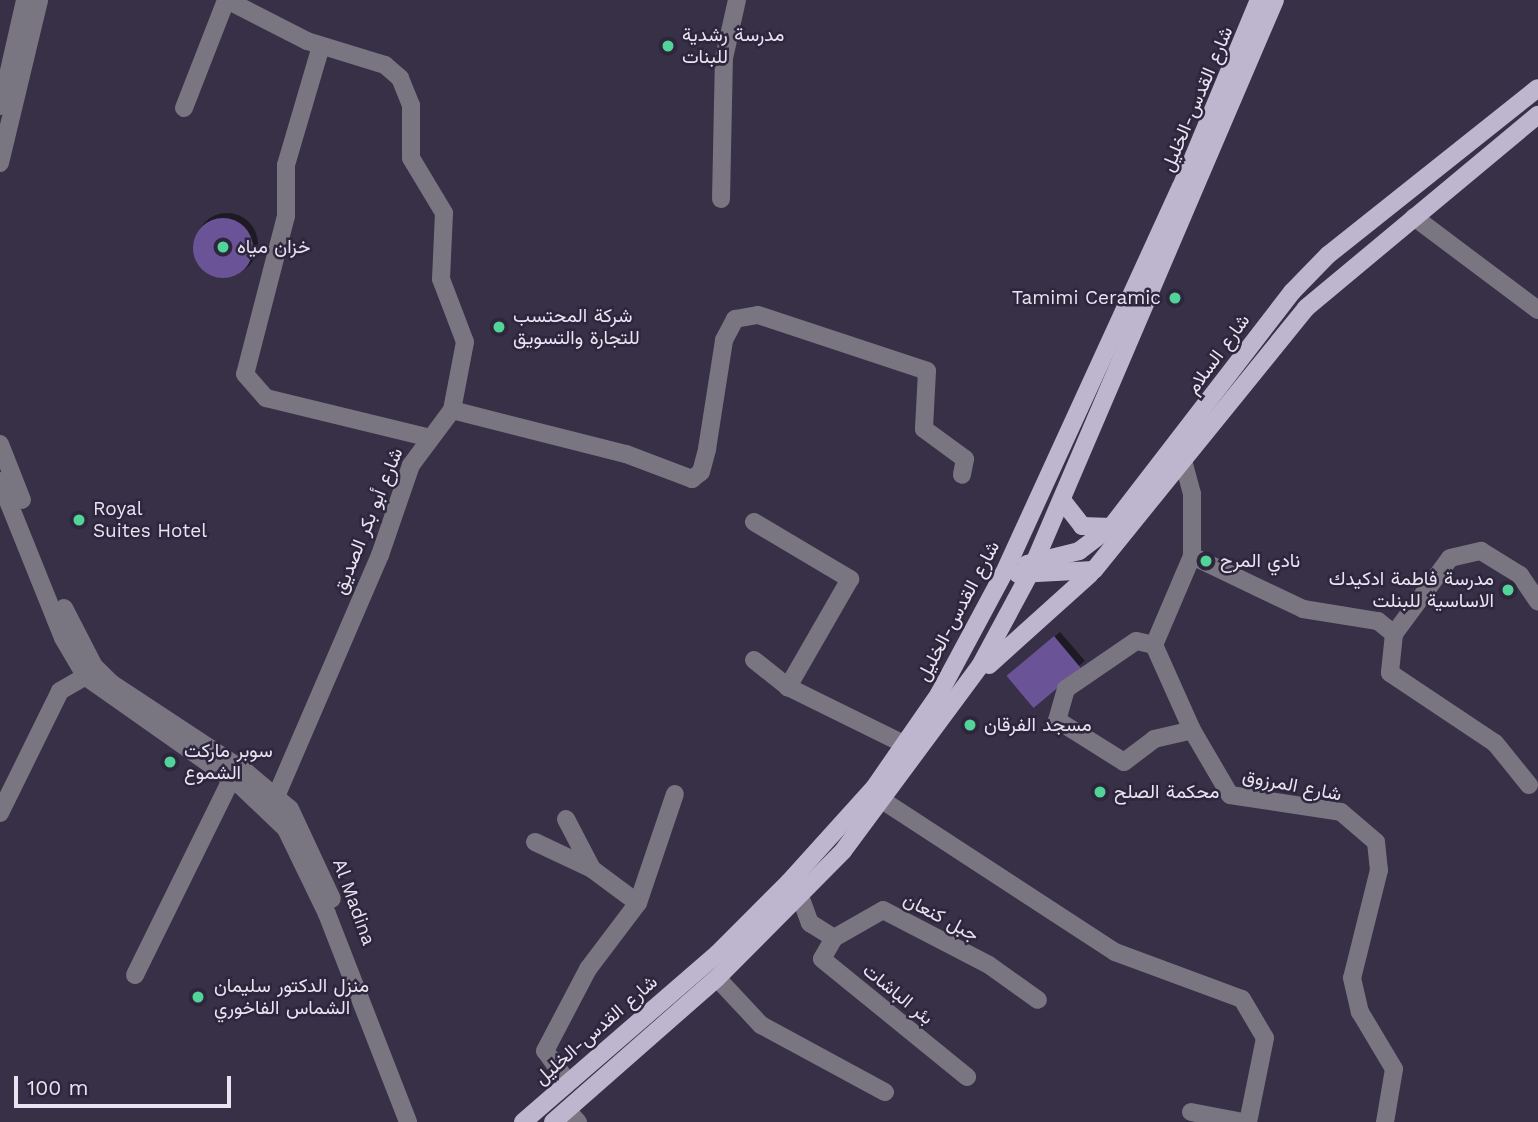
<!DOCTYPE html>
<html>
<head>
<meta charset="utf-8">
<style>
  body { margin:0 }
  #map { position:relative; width:1538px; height:1122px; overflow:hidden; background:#373047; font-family:"Work Sans",Vazirmatn,sans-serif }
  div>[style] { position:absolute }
  .shadow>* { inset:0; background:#0007; transform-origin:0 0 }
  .round { border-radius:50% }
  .building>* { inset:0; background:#6a5397; transform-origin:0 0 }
  .minor>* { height:18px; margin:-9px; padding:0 9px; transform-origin:9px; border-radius:9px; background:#797682 }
  .major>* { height:18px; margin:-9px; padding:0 9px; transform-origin:9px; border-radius:9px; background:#bdb6ce }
  .dots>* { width:19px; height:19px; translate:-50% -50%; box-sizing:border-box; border:4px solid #2d263c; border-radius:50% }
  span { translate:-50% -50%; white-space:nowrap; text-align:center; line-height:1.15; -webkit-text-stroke:5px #2d263c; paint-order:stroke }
  .poi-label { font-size:19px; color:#e8e4f2 }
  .left { translate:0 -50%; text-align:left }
  .right { translate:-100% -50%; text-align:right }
  .street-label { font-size:19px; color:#e8e4f2 }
  .scale { position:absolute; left:14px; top:1076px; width:217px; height:32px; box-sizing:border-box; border:4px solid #e8e4f2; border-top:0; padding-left:9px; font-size:21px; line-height:24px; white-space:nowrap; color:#e8e4f2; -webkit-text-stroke:5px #2d263c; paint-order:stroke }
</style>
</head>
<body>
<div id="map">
  <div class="shadow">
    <i class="round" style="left:196px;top:213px;width:62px;height:62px"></i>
    <i style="left:1060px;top:632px;width:38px;height:60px;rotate:49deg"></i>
  </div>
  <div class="building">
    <i class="round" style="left:193px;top:218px;width:60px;height:60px"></i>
    <i style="left:1054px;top:636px;width:42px;height:62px;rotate:50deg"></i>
  </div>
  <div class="minor">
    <i style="left:227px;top:0;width:90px;rotate:27.1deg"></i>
    <i style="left:307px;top:41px;width:82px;rotate:17.1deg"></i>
    <i style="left:385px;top:65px;width:20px;rotate:41deg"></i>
    <i style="left:400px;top:78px;width:29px;rotate:68deg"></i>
    <i style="left:411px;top:105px;width:53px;rotate:90deg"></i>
    <i style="left:411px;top:158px;width:64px;rotate:59deg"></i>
    <i style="left:444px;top:213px;width:66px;rotate:92.6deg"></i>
    <i style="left:441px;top:279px;width:67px;rotate:69.1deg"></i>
    <i style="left:465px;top:342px;width:69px;rotate:100.8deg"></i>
    <i style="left:452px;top:410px;width:69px;rotate:126.7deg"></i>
    <i style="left:411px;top:465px;width:95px;rotate:109deg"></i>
    <i style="left:380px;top:555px;width:278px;rotate:113.3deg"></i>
    <i style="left:321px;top:46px;width:124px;rotate:106.4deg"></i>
    <i style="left:286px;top:165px;width:51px;rotate:90deg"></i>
    <i style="left:286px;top:216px;width:163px;rotate:104.5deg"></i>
    <i style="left:245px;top:374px;width:32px;rotate:49deg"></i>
    <i style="left:266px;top:398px;width:165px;rotate:13.7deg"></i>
    <i style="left:1px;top:106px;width:109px;rotate:-77.2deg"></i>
    <i style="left:184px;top:108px;width:116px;rotate:-68.7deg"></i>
    <i style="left:0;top:163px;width:168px;rotate:-76.5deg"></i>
    <i style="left:721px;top:199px;width:141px;rotate:-88.8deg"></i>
    <i style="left:724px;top:58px;width:59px;rotate:-77.4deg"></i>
    <i style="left:1414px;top:217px;width:155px;rotate:36.9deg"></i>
    <i style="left:452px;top:410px;width:179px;rotate:14.2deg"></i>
    <i style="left:626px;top:454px;width:71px;rotate:20.7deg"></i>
    <i style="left:692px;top:479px;width:11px;rotate:-38deg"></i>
    <i style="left:701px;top:472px;width:24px;rotate:-75deg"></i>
    <i style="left:707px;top:449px;width:110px;rotate:-81.1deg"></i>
    <i style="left:724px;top:340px;width:24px;rotate:-62deg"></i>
    <i style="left:735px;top:319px;width:23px;rotate:-10deg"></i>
    <i style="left:758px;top:315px;width:178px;rotate:18.3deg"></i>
    <i style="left:927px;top:371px;width:58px;rotate:93deg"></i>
    <i style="left:924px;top:429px;width:51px;rotate:36.2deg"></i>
    <i style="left:965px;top:459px;width:16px;rotate:101deg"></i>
    <i style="left:0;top:444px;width:60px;rotate:68.6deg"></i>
    <i style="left:1173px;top:455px;width:14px;rotate:39deg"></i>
    <i style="left:1184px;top:464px;width:31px;rotate:75deg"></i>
    <i style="left:1192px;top:494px;width:62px;rotate:90deg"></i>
    <i style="left:1192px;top:556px;width:97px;rotate:113.1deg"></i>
    <i style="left:1154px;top:645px;width:93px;rotate:65.9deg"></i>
    <i style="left:1192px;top:730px;width:75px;rotate:59.7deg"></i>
    <i style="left:1230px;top:795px;width:112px;rotate:8.7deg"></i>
    <i style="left:1341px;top:812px;width:46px;rotate:40.6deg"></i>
    <i style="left:1376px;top:842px;width:28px;rotate:84deg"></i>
    <i style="left:1379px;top:870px;width:111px;rotate:104deg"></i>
    <i style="left:1352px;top:978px;width:35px;rotate:77deg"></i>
    <i style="left:1360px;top:1012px;width:66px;rotate:59.2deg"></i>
    <i style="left:1394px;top:1069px;width:54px;rotate:99.6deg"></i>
    <i style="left:0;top:481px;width:169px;rotate:68.1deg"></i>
    <i style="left:63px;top:638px;width:45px;rotate:59.5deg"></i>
    <i style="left:86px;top:677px;width:189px;rotate:35.1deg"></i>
    <i style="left:241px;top:786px;width:62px;rotate:43.7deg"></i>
    <i style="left:286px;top:829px;width:94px;rotate:64.2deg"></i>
    <i style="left:327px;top:914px;width:223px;rotate:68.7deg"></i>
    <i style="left:754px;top:522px;width:112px;rotate:30.7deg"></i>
    <i style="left:850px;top:579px;width:125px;rotate:119.9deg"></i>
    <i style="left:788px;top:687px;width:129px;rotate:26.2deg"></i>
    <i style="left:1192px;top:556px;width:123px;rotate:25.5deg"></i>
    <i style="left:1303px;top:609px;width:76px;rotate:9.1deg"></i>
    <i style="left:1378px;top:621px;width:21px;rotate:39deg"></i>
    <i style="left:1394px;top:634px;width:39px;rotate:96deg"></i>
    <i style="left:1390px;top:673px;width:126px;rotate:33.7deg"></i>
    <i style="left:1495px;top:743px;width:54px;rotate:51deg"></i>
    <i style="left:64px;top:608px;width:65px;rotate:62.7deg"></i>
    <i style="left:94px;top:666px;width:24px;rotate:45deg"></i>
    <i style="left:111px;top:683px;width:162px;rotate:33.4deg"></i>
    <i style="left:246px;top:772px;width:57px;rotate:40.1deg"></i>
    <i style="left:290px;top:809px;width:99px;rotate:65deg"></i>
    <i style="left:1394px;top:634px;width:94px;rotate:-53.6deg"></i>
    <i style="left:1450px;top:558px;width:32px;rotate:-13deg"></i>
    <i style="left:1481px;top:551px;width:46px;rotate:31.6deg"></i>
    <i style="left:1520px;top:575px;width:32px;rotate:56deg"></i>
    <i style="left:1154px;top:645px;width:18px;rotate:-167deg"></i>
    <i style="left:1136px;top:641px;width:85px;rotate:145.6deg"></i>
    <i style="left:1066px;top:689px;width:32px;rotate:106deg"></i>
    <i style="left:1057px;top:720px;width:79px;rotate:32.1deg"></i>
    <i style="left:1124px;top:762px;width:38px;rotate:-37deg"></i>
    <i style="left:1154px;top:739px;width:39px;rotate:-13deg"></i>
    <i style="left:754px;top:660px;width:43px;rotate:38.5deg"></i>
    <i style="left:885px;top:802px;width:275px;rotate:33.1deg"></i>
    <i style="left:1115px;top:952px;width:135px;rotate:20.3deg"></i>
    <i style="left:1242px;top:999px;width:45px;rotate:59.5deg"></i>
    <i style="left:1265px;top:1038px;width:86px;rotate:101.4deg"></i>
    <i style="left:0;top:813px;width:136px;rotate:-63.8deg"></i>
    <i style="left:60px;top:691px;width:39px;rotate:-30deg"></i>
    <i style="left:566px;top:819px;width:56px;rotate:62.5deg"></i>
    <i style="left:535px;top:842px;width:63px;rotate:25.3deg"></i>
    <i style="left:592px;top:869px;width:57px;rotate:36.5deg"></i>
    <i style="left:638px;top:903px;width:115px;rotate:-71.3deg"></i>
    <i style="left:800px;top:896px;width:29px;rotate:70deg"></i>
    <i style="left:810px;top:923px;width:28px;rotate:32deg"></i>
    <i style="left:834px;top:938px;width:56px;rotate:-29.7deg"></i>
    <i style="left:883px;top:910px;width:119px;rotate:27.4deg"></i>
    <i style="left:989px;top:965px;width:60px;rotate:35.5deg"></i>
    <i style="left:834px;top:938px;width:24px;rotate:120deg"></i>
    <i style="left:822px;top:959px;width:187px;rotate:39.1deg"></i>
    <i style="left:135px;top:975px;width:217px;rotate:-63.8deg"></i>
    <i style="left:717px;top:978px;width:64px;rotate:46.9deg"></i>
    <i style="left:761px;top:1025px;width:141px;rotate:28.4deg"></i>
    <i style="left:567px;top:1081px;width:37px;rotate:-126deg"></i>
    <i style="left:545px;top:1051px;width:93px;rotate:-62.3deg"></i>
    <i style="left:588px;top:969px;width:83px;rotate:-52.9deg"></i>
    <i style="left:568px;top:1111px;width:15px;rotate:48deg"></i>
    <i style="left:1191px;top:1112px;width:53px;rotate:10.9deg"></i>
  </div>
  <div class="major">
    <i style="left:1062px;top:500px;width:33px;rotate:52deg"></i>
    <i style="left:1082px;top:526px;width:29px;rotate:2deg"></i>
    <i style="left:1027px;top:564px;width:54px;rotate:-14deg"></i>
    <i style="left:1079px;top:551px;width:40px;rotate:-37deg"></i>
    <i style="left:1111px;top:527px;width:297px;rotate:-52.4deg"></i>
    <i style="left:1292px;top:292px;width:52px;rotate:-45.8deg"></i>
    <i style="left:1328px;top:255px;width:268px;rotate:-38.5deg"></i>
    <i style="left:1018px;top:574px;width:76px;rotate:-3deg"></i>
    <i style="left:1094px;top:570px;width:337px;rotate:-51deg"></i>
    <i style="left:1306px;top:308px;width:302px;rotate:-39.8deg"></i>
    <i style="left:989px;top:665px;width:136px;rotate:-42deg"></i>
    <i style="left:523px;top:1122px;width:257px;rotate:-40.9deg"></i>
    <i style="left:717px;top:954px;width:102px;rotate:-45deg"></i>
    <i style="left:789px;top:882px;width:127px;rotate:-47.9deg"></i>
    <i style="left:874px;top:788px;width:114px;rotate:-55.3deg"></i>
    <i style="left:939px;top:694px;width:137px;rotate:-61.8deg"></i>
    <i style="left:1004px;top:573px;width:425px;rotate:-65.4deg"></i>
    <i style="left:1181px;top:187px;width:203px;rotate:-67.4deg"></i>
    <i style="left:553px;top:1122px;width:218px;rotate:-41.3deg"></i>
    <i style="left:717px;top:978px;width:179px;rotate:-45.2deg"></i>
    <i style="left:843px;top:851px;width:230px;rotate:-53.5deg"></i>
    <i style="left:980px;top:666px;width:103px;rotate:-61.7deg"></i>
    <i style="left:1029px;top:575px;width:625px;rotate:-66.84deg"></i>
  </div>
  <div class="dots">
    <i style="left:668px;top:46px;background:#52d397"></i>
    <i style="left:223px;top:247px;background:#52d397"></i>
    <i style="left:1175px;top:298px;background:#52d397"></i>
    <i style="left:499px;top:327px;background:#52d397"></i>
    <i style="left:79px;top:520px;background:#52d397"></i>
    <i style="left:1206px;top:561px;background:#52d397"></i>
    <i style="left:1508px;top:590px;background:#52d397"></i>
    <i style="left:970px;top:725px;background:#52d397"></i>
    <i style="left:170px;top:762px;background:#52d397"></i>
    <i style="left:1100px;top:792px;background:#52d397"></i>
    <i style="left:198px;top:997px;background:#52d397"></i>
  </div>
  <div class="poi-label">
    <span class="left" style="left:682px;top:46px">مدرسة رشدية<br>للبنات</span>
    <span class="left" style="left:237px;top:247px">خزان مياه</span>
    <span class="right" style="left:1161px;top:298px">Tamimi Ceramic</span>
    <span class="left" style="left:513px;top:327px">شركة المحتسب<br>للتجارة والتسويق</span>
    <span class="left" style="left:93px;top:520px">Royal<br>Suites Hotel</span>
    <span class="left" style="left:1220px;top:561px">نادي المرح</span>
    <span class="right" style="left:1494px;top:590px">مدرسة فاطمة ادكيدك<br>الاساسية للبنلت</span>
    <span class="left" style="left:984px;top:725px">مسجد الفرقان</span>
    <span class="left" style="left:184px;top:762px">سوبر ماركت<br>الشموع</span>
    <span class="left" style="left:1114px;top:792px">محكمة الصلح</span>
    <span class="left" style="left:214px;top:997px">منزل الدكتور سليمان<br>الشماس الفاخوري</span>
  </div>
  <div class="street-label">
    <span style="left:1197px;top:99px;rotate:-67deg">شارع القدس-الخليل</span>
    <span style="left:1218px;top:354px;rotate:-54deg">شارع السلام</span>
    <span style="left:368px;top:521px;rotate:-68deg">شارع أبو بكر الصديق</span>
    <span style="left:958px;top:611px;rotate:-62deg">شارع القدس-الخليل</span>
    <span style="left:1292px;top:785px;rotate:11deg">شارع المرزوق</span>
    <span style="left:354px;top:902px;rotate:70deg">Al Madina</span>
    <span style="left:941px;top:917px;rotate:28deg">جبل كنعان</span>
    <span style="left:898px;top:994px;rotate:39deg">بئر الباشات</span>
    <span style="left:596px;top:1030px;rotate:-41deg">شارع القدس-الخليل</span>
  </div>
  <div class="scale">100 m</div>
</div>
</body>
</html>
